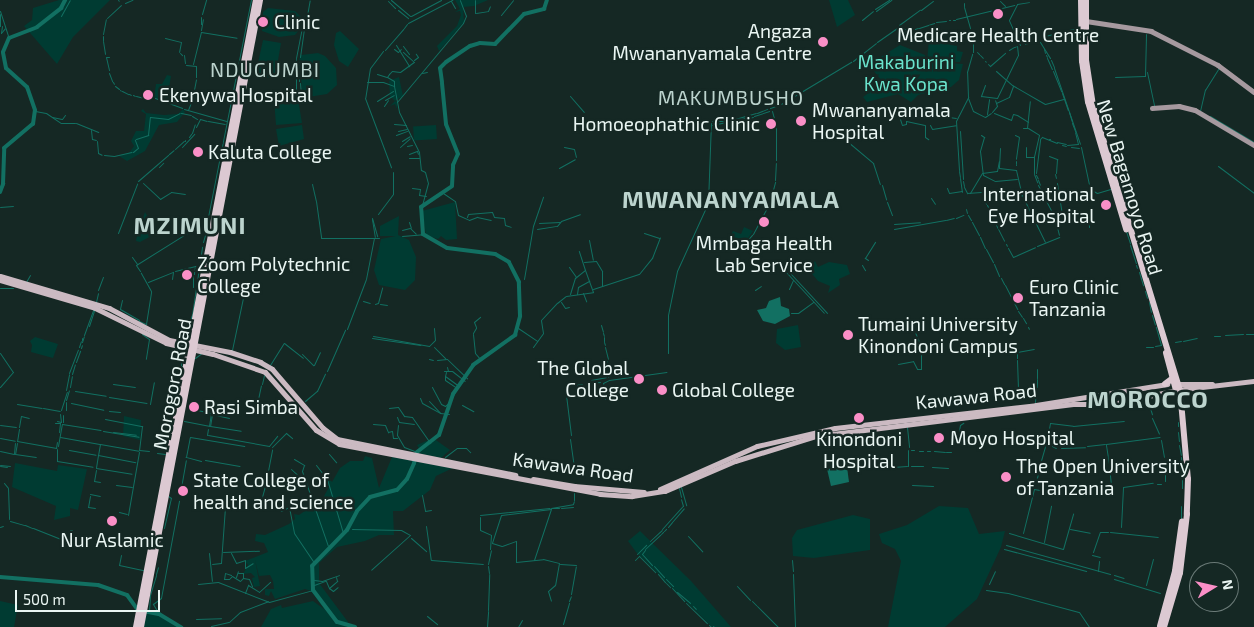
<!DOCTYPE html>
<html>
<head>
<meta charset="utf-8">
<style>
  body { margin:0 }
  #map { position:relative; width:1254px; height:627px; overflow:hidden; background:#152824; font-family:"Exo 2",sans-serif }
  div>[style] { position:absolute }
  .green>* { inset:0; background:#003b32; transform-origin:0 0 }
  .water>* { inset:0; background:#127062 }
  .stream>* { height:1px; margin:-0.5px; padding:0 0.5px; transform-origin:0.5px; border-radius:0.5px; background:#127062 }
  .river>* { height:4px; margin:-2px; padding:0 2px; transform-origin:2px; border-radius:2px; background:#127062 }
  .secondary>* { height:4.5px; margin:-2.25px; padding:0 2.25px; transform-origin:2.25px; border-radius:2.25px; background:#a6999f }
  .primary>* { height:5px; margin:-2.5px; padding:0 2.5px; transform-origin:2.5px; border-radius:2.5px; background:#cbbac2 }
  .trunk>* { height:6px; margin:-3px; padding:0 3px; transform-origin:3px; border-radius:3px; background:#dcc9d2 }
  .dots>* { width:14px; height:14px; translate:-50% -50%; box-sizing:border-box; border:2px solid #152824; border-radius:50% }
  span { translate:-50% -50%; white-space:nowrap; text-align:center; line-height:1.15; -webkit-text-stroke:5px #152824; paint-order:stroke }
  .poi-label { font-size:19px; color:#eaf6f3 }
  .left { translate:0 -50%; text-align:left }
  .right { translate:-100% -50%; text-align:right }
  .park-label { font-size:19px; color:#6ae4cd }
  .street-label { font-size:19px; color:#eaf6f3 }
  .neighbourhood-label { font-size:20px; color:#bcd4ce; letter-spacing:1px }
  .district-label { font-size:24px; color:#bcd4ce; font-weight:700; letter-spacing:1px }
  .north { position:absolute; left:1189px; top:562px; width:50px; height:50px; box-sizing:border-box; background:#152824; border:1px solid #6a7a77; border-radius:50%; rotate:81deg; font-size:14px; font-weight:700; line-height:20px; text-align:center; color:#eaf6f3 }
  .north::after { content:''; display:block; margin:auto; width:18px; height:22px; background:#fa8fc7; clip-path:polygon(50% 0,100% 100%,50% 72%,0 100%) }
  .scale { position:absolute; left:15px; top:590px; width:145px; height:22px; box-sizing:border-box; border:2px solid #eaf6f3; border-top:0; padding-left:6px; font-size:15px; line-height:18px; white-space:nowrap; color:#eaf6f3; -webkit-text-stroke:4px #152824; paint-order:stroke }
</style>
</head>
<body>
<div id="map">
  <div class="green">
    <i style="clip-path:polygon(59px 0,110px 0,73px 37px,57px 64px,24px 26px,32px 20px,33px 8px)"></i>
    <i style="clip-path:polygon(455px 0,488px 0,474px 6px,463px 7px,464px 22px,439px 51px,437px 46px,457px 26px,461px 15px,460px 11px,455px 12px,460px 9px)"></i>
    <i style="clip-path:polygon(829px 0,848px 0,855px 15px,837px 27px)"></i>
    <i style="clip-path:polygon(268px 8px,295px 11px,301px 17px,300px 29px,295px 35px,279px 37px,262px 31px,263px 12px)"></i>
    <i style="clip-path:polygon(340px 31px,359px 49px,348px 67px,339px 61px,334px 45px,336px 33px)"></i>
    <i style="clip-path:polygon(263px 40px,281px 43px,275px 78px,255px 77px)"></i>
    <i style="clip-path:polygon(929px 41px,957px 46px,957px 51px,963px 52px,960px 62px,934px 62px,963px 64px,959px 80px,951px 87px,918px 95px,911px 102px,898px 94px,867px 102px,863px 97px,883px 82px,872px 69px,881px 63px,879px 58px,900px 45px,925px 55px,926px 62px,931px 62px,927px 61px)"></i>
    <i style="clip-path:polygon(318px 53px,325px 56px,336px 68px,337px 85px,327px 94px,302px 98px,301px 72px,318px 73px,316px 65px,299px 60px,301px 55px)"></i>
    <i style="clip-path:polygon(167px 75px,171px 76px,167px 100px,154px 98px,156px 84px,162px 84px)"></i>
    <i style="clip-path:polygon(399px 77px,403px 96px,395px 101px,397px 102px,397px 109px,395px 104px,390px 106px,395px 101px,390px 96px,389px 81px)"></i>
    <i style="clip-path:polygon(274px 99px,298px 99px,302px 123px,276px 125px)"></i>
    <i style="clip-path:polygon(143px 109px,146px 113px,164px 115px,178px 114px,183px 109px,185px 112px,177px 122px,159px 125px,145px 151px,127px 161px,119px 156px,129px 153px,134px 146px,131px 141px,136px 131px,144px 131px,146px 114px,141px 111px)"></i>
    <i style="clip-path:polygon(302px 125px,304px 139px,279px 146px,276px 129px)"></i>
    <i style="left:436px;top:125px;width:14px;height:23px;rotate:86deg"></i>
    <i style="clip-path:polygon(455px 202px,457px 239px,446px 240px,441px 236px,438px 239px,426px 235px,422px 211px)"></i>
    <i style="clip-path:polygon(145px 212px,157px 233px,140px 242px,136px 241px,137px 236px)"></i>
    <i style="clip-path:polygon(399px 216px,398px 235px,409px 240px,416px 257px,415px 280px,405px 290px,379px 285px,374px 270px,381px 239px,396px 236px,380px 236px,380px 226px)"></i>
    <i style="clip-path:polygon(744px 227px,753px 231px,745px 243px,752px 248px,751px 252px,737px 249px,734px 242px,729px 239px,733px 231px,741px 234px)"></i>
    <i style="clip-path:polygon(815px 261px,818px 267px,829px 262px,847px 265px,850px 274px,839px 279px,840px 285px,828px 293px,830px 286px,818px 281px,808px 269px)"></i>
    <i style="clip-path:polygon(798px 325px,801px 347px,785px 350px,776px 343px,777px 329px)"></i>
    <i style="clip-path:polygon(35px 337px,58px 344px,53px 358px,31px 352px,32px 345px,24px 342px,32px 345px,30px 341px)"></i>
    <i style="clip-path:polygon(124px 416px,141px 420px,140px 440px,123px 436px)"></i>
    <i style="clip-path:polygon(433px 438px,450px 450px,441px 458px,417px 453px,420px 450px,417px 445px)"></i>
    <i style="clip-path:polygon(365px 456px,372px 458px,379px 488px,392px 457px,453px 468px,436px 476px,430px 490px,403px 511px,393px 511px,394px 535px,379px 535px,365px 541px,337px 547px,319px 563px,319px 583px,348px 622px,346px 627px,261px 627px,271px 609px,281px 605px,282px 608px,313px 601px,324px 609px,311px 591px,305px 589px,275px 599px,271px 591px,269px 596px,265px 595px,265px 589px,274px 589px,273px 581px,270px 575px,259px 576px,255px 560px,260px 586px,254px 587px,252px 578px,255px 577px,251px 573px,243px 574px,248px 565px,245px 561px,268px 552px,264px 543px,255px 541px,256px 534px,265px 535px,289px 524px,295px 519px,294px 514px,299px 515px,323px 498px,330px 485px,321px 490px,323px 478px,328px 477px,332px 482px,340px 468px,350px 461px,363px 461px)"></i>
    <i style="clip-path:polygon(15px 463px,57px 471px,58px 465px,87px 469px,78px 510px,70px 508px,70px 516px,54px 520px,56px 506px,12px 487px)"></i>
    <i style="clip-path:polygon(939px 506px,968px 508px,979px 534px,1005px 531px,1001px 547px,977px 599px,945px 627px,888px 627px,901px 561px,895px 549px,882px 543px,879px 534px,907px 525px)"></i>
    <i style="clip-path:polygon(853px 515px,870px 519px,870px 550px,814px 558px,793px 556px,792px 538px,797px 530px)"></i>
    <i style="clip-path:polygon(640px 531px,691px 581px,731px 627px,712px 627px,636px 552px,628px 541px)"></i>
    <i style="clip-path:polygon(0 601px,18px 605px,14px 627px,0 627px)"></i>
    <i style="clip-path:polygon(145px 611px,167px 619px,178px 627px,141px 627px)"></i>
  </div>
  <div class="water">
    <i style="clip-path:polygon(780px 297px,781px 306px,789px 309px,790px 316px,775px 324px,763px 321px,757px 310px,766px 308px,769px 301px)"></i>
    <i style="clip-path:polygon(847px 467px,849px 482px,831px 486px,827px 469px)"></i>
  </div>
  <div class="stream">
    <i style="left:118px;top:0;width:1px;rotate:45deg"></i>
    <i style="left:391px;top:0;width:25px;rotate:40deg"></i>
    <i style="left:388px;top:1px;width:10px;rotate:45deg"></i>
    <i style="left:451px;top:1px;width:8px;rotate:60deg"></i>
    <i style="left:1000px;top:1px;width:7px;rotate:45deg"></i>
    <i style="left:125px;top:3px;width:8px;rotate:-23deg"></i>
    <i style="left:964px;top:3px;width:3px;rotate:90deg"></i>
    <i style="left:964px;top:7px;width:22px;rotate:74deg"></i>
    <i style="left:875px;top:9px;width:17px;rotate:-33deg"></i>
    <i style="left:398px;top:10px;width:13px;rotate:39deg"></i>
    <i style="left:921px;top:10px;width:15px;rotate:-37deg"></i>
    <i style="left:0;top:11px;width:28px;rotate:72deg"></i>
    <i style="left:876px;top:11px;width:19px;rotate:-36deg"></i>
    <i style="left:475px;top:13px;width:13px;rotate:-90deg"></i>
    <i style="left:476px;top:13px;width:12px;rotate:-9deg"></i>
    <i style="left:488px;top:11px;width:5px;rotate:-68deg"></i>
    <i style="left:0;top:14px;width:12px;rotate:90deg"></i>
    <i style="left:202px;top:14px;width:15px;rotate:-74deg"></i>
    <i style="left:501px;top:15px;width:19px;rotate:-51deg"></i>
    <i style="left:61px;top:16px;width:18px;rotate:-61deg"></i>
    <i style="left:411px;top:16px;width:34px;rotate:-28deg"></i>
    <i style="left:107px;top:18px;width:19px;rotate:-43deg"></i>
    <i style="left:0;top:19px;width:5px;rotate:90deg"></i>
    <i style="left:956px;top:19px;width:60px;rotate:-13.6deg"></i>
    <i style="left:862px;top:20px;width:14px;rotate:-39deg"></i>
    <i style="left:949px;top:20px;width:1px"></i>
    <i style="left:953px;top:20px;width:2px"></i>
    <i style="left:936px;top:22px;width:10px;rotate:-6deg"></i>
    <i style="left:408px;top:23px;width:50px;rotate:-27.6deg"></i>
    <i style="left:201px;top:24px;width:7px;rotate:-90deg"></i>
    <i style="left:899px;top:25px;width:26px;rotate:-36deg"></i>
    <i style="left:2px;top:26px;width:7px;rotate:98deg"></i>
    <i style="left:1px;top:33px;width:6px;rotate:-51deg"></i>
    <i style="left:305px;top:27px;width:27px;rotate:-80deg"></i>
    <i style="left:404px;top:28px;width:5px;rotate:-53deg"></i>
    <i style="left:919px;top:28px;width:16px;rotate:-18deg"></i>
    <i style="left:915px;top:29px;width:3px;rotate:-18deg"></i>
    <i style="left:201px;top:30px;width:11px;rotate:-80deg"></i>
    <i style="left:971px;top:30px;width:4px;rotate:76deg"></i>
    <i style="left:103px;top:34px;width:15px;rotate:-79deg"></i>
    <i style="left:103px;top:36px;width:4px;rotate:90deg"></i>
    <i style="left:1045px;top:36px;width:34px;rotate:-14deg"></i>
    <i style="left:165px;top:38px;width:16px;rotate:14deg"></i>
    <i style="left:181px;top:42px;width:10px;rotate:101deg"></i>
    <i style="left:973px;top:38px;width:1px;rotate:90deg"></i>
    <i style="left:103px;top:41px;width:13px;rotate:81deg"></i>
    <i style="left:877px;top:42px;width:24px;rotate:-35deg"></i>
    <i style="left:897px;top:28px;width:16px;rotate:7deg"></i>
    <i style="left:973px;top:42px;width:10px;rotate:90deg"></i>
    <i style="left:1040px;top:42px;width:19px;rotate:58deg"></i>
    <i style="left:1025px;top:44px;width:14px;rotate:-21deg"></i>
    <i style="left:396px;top:45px;width:25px;rotate:58deg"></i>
    <i style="left:1020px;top:45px;width:27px;rotate:-114deg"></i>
    <i style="left:1009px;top:20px;width:18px;rotate:-63deg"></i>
    <i style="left:1017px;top:4px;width:12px;rotate:-9deg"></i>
    <i style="left:403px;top:46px;width:10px;rotate:53deg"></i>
    <i style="left:1015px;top:47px;width:1px;rotate:-45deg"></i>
    <i style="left:394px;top:49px;width:5px;rotate:37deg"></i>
    <i style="left:398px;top:52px;width:4px;rotate:-45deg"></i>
    <i style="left:1044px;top:49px;width:4px;rotate:76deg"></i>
    <i style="left:385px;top:50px;width:28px;rotate:-49deg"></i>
    <i style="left:1009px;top:50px;width:6px;rotate:-31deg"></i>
    <i style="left:383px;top:51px;width:21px;rotate:127deg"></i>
    <i style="left:370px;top:68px;width:30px;rotate:99deg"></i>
    <i style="left:365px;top:98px;width:74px;rotate:69.4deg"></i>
    <i style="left:977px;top:52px;width:3px;rotate:45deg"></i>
    <i style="left:180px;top:53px;width:3px;rotate:45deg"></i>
    <i style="left:184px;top:55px;width:8px;rotate:83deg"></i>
    <i style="left:980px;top:55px;width:4px;rotate:45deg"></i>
    <i style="left:1046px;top:55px;width:2px;rotate:63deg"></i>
    <i style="left:300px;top:57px;width:27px;rotate:-82deg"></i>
    <i style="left:296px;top:58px;width:42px;rotate:-79deg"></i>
    <i style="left:1047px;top:58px;width:12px;rotate:66deg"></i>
    <i style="left:414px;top:60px;width:5px;rotate:-37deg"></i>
    <i style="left:418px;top:57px;width:4px;rotate:-124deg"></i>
    <i style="left:1051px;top:60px;width:8px;rotate:67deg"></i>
    <i style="left:853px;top:61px;width:29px;rotate:-38deg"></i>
    <i style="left:985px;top:61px;width:1px;rotate:45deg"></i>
    <i style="left:299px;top:62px;width:4px;rotate:-14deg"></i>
    <i style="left:193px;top:64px;width:33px;rotate:-76deg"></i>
    <i style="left:201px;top:32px;width:36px;rotate:9deg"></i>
    <i style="left:988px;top:64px;width:3px;rotate:45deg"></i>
    <i style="left:990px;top:66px;width:20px;rotate:-41deg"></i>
    <i style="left:186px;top:65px;width:10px;rotate:6deg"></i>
    <i style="left:196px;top:66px;width:11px;rotate:90deg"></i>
    <i style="left:299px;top:65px;width:16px;rotate:90deg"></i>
    <i style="left:1054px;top:68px;width:80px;rotate:71.1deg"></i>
    <i style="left:109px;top:70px;width:13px;rotate:-103deg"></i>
    <i style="left:106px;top:57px;width:3px"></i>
    <i style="left:996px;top:71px;width:21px;rotate:41deg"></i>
    <i style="left:1012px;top:85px;width:38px;rotate:30deg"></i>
    <i style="left:1045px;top:104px;width:20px;rotate:-15deg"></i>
    <i style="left:1053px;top:71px;width:22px;rotate:68deg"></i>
    <i style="left:1147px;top:72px;width:35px;rotate:78deg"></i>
    <i style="left:109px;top:73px;width:9px;rotate:69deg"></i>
    <i style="left:422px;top:73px;width:5px;rotate:-11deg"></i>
    <i style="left:377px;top:74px;width:10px;rotate:17deg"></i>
    <i style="left:1115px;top:77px;width:30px;rotate:-2deg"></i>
    <i style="left:1145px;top:76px;width:42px;rotate:-88.6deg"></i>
    <i style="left:113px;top:82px;width:2px;rotate:63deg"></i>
    <i style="left:367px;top:82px;width:16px"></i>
    <i style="left:383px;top:82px;width:12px;rotate:20deg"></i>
    <i style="left:394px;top:86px;width:26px;rotate:79deg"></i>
    <i style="left:399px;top:112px;width:45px;rotate:63.4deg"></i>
    <i style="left:419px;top:152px;width:18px;rotate:84deg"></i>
    <i style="left:421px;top:170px;width:4px;rotate:27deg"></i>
    <i style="left:425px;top:172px;width:11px;rotate:75deg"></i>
    <i style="left:428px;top:183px;width:23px;rotate:105deg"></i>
    <i style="left:300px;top:83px;width:12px;rotate:85deg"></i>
    <i style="left:985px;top:85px;width:12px;rotate:110deg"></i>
    <i style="left:981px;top:96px;width:16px;rotate:7deg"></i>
    <i style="left:997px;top:98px;width:48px;rotate:-64deg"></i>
    <i style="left:1018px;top:55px;width:9px;rotate:-96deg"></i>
    <i style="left:115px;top:86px;width:5px;rotate:37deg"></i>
    <i style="left:394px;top:86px;width:5px;rotate:-90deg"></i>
    <i style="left:394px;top:81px;width:8px;rotate:-150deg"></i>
    <i style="left:387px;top:77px;width:4px;rotate:-56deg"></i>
    <i style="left:389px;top:74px;width:4px;rotate:-45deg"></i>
    <i style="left:392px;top:71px;width:8px;rotate:7deg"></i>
    <i style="left:400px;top:72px;width:17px;rotate:-36deg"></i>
    <i style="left:414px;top:62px;width:15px;rotate:-138deg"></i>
    <i style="left:120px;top:90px;width:1px;rotate:45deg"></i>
    <i style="left:122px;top:91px;width:7px;rotate:27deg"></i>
    <i style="left:1062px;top:93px;width:18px;rotate:71deg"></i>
    <i style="left:129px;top:94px;width:2px;rotate:27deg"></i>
    <i style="left:133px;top:95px;width:2px;rotate:27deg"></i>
    <i style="left:281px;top:95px;width:15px;rotate:-11deg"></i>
    <i style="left:296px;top:92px;width:33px;rotate:-90deg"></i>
    <i style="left:136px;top:96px;width:8px;rotate:14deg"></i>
    <i style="left:570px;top:96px;width:21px;rotate:49deg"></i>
    <i style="left:155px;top:98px;width:29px;rotate:20deg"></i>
    <i style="left:968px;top:98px;width:14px;rotate:69deg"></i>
    <i style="left:973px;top:111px;width:13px;rotate:27deg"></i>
    <i style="left:985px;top:117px;width:7px;rotate:-34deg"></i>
    <i style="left:192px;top:100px;width:21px;rotate:-79deg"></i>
    <i style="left:385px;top:100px;width:10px;rotate:-29deg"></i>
    <i style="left:377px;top:101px;width:19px;rotate:-32deg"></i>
    <i style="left:397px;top:102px;width:103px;rotate:-50.1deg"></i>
    <i style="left:463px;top:23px;width:8px;rotate:-67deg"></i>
    <i style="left:466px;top:16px;width:17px;rotate:-111deg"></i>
    <i style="left:996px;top:103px;width:14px;rotate:-25deg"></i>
    <i style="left:1009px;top:97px;width:12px;rotate:-70deg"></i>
    <i style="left:781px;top:104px;width:82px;rotate:-31deg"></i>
    <i style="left:384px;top:106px;width:7px;rotate:-56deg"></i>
    <i style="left:770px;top:108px;width:9px;rotate:-18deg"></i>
    <i style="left:916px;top:108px;width:21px;rotate:-3deg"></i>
    <i style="left:937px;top:107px;width:10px;rotate:61deg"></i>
    <i style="left:942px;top:116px;width:14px;rotate:8deg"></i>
    <i style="left:184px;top:109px;width:44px;rotate:15.9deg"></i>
    <i style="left:188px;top:110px;width:9px;rotate:-69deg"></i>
    <i style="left:35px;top:111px;width:11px;rotate:10deg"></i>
    <i style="left:46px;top:113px;width:18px;rotate:34deg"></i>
    <i style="left:61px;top:123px;width:14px"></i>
    <i style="left:772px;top:111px;width:16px;rotate:75deg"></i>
    <i style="left:776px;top:126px;width:34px;rotate:90deg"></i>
    <i style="left:1200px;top:111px;width:22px;rotate:-77deg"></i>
    <i style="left:1205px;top:90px;width:26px;rotate:-58deg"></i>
    <i style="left:992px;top:112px;width:8px;rotate:-50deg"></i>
    <i style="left:997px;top:106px;width:6px;rotate:-108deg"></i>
    <i style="left:1069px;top:112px;width:10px;rotate:73deg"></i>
    <i style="left:181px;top:113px;width:10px;rotate:11deg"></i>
    <i style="left:757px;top:113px;width:11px;rotate:-22deg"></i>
    <i style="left:994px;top:113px;width:18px;rotate:22deg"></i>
    <i style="left:1011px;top:120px;width:6px;rotate:-72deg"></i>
    <i style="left:1013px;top:114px;width:4px;rotate:14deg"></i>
    <i style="left:1017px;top:115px;width:13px;rotate:32deg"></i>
    <i style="left:987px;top:114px;width:15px;rotate:-82deg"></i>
    <i style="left:192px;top:116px;width:6px;rotate:31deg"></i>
    <i style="left:754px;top:116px;width:16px;rotate:-18deg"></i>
    <i style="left:1210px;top:116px;width:51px;rotate:30.6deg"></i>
    <i style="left:52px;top:117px;width:10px;rotate:11deg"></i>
    <i style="left:62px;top:119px;width:5px;rotate:-53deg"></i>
    <i style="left:748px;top:118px;width:5px;rotate:-11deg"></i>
    <i style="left:900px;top:119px;width:6px;rotate:72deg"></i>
    <i style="left:902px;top:125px;width:4px;rotate:-14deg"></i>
    <i style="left:906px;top:124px;width:3px;rotate:-90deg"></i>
    <i style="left:906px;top:121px;width:19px;rotate:12deg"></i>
    <i style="left:925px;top:125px;width:12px;rotate:90deg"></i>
    <i style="left:925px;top:137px;width:4px;rotate:34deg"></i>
    <i style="left:208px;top:121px;width:17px;rotate:10deg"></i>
    <i style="left:712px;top:121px;width:16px"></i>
    <i style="left:728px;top:121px;width:29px;rotate:-16deg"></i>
    <i style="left:76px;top:123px;width:24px;rotate:22deg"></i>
    <i style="left:1072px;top:123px;width:9px;rotate:69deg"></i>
    <i style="left:394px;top:124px;width:12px;rotate:5deg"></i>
    <i style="left:712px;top:125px;width:35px;rotate:-12deg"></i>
    <i style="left:930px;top:125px;width:4px;rotate:63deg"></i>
    <i style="left:932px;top:129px;width:24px;rotate:-9deg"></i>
    <i style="left:196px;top:127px;width:9px;rotate:-63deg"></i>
    <i style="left:200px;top:119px;width:7px;rotate:16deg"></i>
    <i style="left:1023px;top:128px;width:4px"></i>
    <i style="left:1027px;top:128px;width:27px;rotate:-84deg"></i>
    <i style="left:1028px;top:128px;width:13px;rotate:32deg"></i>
    <i style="left:1039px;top:135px;width:23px;rotate:103deg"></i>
    <i style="left:91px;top:130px;width:9px;rotate:84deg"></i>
    <i style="left:92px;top:139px;width:4px;rotate:14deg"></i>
    <i style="left:398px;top:131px;width:9px;rotate:-13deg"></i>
    <i style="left:835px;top:131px;width:50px;rotate:40.1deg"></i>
    <i style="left:873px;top:163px;width:22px;rotate:72deg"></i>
    <i style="left:960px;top:131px;width:48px;rotate:86.4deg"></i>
    <i style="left:192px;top:133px;width:9px;rotate:-72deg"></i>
    <i style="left:396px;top:135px;width:12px;rotate:-20deg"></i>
    <i style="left:981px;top:135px;width:4px;rotate:34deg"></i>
    <i style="left:984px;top:137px;width:15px;rotate:106deg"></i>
    <i style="left:980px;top:151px;width:24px;rotate:83deg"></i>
    <i style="left:983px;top:175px;width:13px;rotate:27deg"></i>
    <i style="left:995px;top:181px;width:22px;rotate:-5deg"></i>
    <i style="left:1015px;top:135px;width:4px;rotate:27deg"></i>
    <i style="left:1019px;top:137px;width:22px;rotate:98deg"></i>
    <i style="left:189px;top:137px;width:4px;rotate:-56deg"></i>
    <i style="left:136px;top:139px;width:13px;rotate:-18deg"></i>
    <i style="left:148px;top:135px;width:18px;rotate:-84deg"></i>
    <i style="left:150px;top:117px;width:18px;rotate:6deg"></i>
    <i style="left:168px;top:119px;width:13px;rotate:-27deg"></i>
    <i style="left:1049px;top:139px;width:1px"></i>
    <i style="left:97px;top:141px;width:12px;rotate:85deg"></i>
    <i style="left:98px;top:153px;width:4px;rotate:27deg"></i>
    <i style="left:185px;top:141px;width:1px;rotate:-90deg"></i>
    <i style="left:402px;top:141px;width:9px;rotate:-32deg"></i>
    <i style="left:1057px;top:142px;width:9px;rotate:13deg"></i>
    <i style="left:1062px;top:145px;width:4px;rotate:14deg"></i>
    <i style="left:1067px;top:145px;width:11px;rotate:-5deg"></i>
    <i style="left:1078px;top:144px;width:12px;rotate:-104deg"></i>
    <i style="left:407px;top:146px;width:5px;rotate:-11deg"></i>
    <i style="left:182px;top:147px;width:18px;rotate:-47deg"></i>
    <i style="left:400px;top:147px;width:13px;rotate:-42deg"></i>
    <i style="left:564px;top:147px;width:10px;rotate:11deg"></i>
    <i style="left:574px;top:149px;width:8px;rotate:76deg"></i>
    <i style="left:1026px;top:147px;width:10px;rotate:90deg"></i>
    <i style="left:1026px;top:157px;width:8px"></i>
    <i style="left:1034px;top:157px;width:16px;rotate:90deg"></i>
    <i style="left:1071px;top:147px;width:8px;rotate:7deg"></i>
    <i style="left:1081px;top:147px;width:43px;rotate:77.9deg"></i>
    <i style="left:1090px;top:189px;width:8px;rotate:30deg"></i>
    <i style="left:1097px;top:193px;width:14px;rotate:-17deg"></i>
    <i style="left:1000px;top:148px;width:20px;rotate:93deg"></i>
    <i style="left:999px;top:168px;width:17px;rotate:7deg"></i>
    <i style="left:1016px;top:170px;width:26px;rotate:77deg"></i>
    <i style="left:175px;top:149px;width:12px;rotate:-42deg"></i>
    <i style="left:133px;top:152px;width:6px;rotate:-39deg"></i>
    <i style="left:138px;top:148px;width:9px;rotate:-111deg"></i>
    <i style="left:169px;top:154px;width:6px;rotate:-39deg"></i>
    <i style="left:409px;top:154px;width:9px;rotate:-21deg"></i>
    <i style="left:417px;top:151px;width:3px;rotate:72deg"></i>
    <i style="left:104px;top:155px;width:10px;rotate:6deg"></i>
    <i style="left:114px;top:156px;width:18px;rotate:-13deg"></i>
    <i style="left:1049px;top:156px;width:9px;rotate:21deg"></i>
    <i style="left:1057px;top:159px;width:14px;rotate:94deg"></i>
    <i style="left:409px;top:158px;width:10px"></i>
    <i style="left:1016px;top:163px;width:2px;rotate:-90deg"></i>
    <i style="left:1016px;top:164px;width:1px;rotate:90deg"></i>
    <i style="left:1218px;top:166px;width:45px;rotate:36.9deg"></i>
    <i style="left:159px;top:167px;width:6px;rotate:-45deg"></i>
    <i style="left:559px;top:168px;width:18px;rotate:-29deg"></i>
    <i style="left:959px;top:170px;width:49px;rotate:-93.5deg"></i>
    <i style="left:956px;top:121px;width:27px;rotate:-63deg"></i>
    <i style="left:968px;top:97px;width:25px;rotate:-92deg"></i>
    <i style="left:967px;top:72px;width:19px;rotate:-74deg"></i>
    <i style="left:959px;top:171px;width:6px;rotate:81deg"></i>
    <i style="left:1036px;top:173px;width:34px;rotate:-83deg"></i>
    <i style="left:1040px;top:139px;width:3px;rotate:-45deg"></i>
    <i style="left:1042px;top:137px;width:16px;rotate:22deg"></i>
    <i style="left:1034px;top:174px;width:9px;rotate:69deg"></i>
    <i style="left:1055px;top:174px;width:4px;rotate:76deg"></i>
    <i style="left:1036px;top:175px;width:4px;rotate:63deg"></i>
    <i style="left:960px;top:178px;width:14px;rotate:82deg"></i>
    <i style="left:775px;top:180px;width:17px;rotate:-87deg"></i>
    <i style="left:1038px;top:180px;width:5px;rotate:68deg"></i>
    <i style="left:138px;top:181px;width:40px;rotate:-41deg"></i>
    <i style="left:963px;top:181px;width:5px;rotate:79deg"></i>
    <i style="left:143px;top:183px;width:23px;rotate:43deg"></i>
    <i style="left:160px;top:199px;width:13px;rotate:-32deg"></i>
    <i style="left:171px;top:192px;width:14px;rotate:8deg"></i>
    <i style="left:1057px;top:183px;width:32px;rotate:81deg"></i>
    <i style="left:312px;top:184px;width:17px;rotate:77deg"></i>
    <i style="left:882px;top:185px;width:15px;rotate:74deg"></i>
    <i style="left:1038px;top:185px;width:42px;rotate:62.8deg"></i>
    <i style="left:964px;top:187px;width:7px;rotate:63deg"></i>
    <i style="left:967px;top:193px;width:14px;rotate:-4deg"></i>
    <i style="left:412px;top:188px;width:8px;rotate:7deg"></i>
    <i style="left:420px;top:189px;width:6px;rotate:99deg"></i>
    <i style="left:419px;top:195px;width:7px;rotate:8deg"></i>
    <i style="left:947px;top:188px;width:5px;rotate:68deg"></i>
    <i style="left:949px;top:193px;width:13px;rotate:-9deg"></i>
    <i style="left:983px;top:192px;width:12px;rotate:76deg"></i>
    <i style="left:443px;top:193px;width:14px;rotate:34deg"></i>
    <i style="left:455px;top:201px;width:14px;rotate:78deg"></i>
    <i style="left:458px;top:215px;width:12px;rotate:24deg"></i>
    <i style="left:469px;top:220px;width:9px;rotate:-21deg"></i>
    <i style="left:477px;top:217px;width:14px;rotate:12deg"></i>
    <i style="left:970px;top:193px;width:23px;rotate:-59deg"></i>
    <i style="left:982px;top:173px;width:15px;rotate:-8deg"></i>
    <i style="left:997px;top:171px;width:10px;rotate:-79deg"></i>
    <i style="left:1017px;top:197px;width:5px;rotate:-22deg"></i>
    <i style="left:1022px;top:195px;width:52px;rotate:63.9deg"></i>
    <i style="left:931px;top:198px;width:7px;rotate:56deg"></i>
    <i style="left:316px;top:201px;width:37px;rotate:82deg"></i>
    <i style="left:321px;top:238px;width:58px"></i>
    <i style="left:770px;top:201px;width:20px;rotate:-75deg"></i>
    <i style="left:887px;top:202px;width:14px;rotate:69deg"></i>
    <i style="left:987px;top:205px;width:7px;rotate:63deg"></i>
    <i style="left:0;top:207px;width:13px;rotate:-4deg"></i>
    <i style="left:966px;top:209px;width:4px;rotate:76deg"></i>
    <i style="left:990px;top:213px;width:31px;rotate:63deg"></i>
    <i style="left:378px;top:214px;width:25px;rotate:-53deg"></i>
    <i style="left:393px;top:194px;width:22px;rotate:-90deg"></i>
    <i style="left:968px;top:215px;width:6px;rotate:59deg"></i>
    <i style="left:1072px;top:216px;width:16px;rotate:-4deg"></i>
    <i style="left:1088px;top:215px;width:12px;rotate:85deg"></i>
    <i style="left:467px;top:217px;width:3px;rotate:-72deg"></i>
    <i style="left:468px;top:214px;width:24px;rotate:-5deg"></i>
    <i style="left:492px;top:212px;width:5px;rotate:68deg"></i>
    <i style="left:494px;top:217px;width:10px;rotate:6deg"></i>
    <i style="left:504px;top:218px;width:7px;rotate:82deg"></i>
    <i style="left:505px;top:225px;width:6px;rotate:18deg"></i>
    <i style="left:372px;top:218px;width:19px;rotate:74deg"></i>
    <i style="left:956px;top:218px;width:8px;rotate:-23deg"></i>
    <i style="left:372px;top:219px;width:18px;rotate:81deg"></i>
    <i style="left:946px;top:220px;width:8px;rotate:-14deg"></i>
    <i style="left:1054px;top:220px;width:1px;rotate:45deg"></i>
    <i style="left:409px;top:222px;width:6px;rotate:72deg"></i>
    <i style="left:972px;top:222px;width:15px;rotate:62deg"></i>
    <i style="left:539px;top:223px;width:21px;rotate:-3deg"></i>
    <i style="left:1056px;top:223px;width:12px;rotate:76deg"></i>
    <i style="left:894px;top:224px;width:26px;rotate:-4deg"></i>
    <i style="left:537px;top:229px;width:20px;rotate:-9deg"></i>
    <i style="left:557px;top:226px;width:6px;rotate:-51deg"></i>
    <i style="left:561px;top:221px;width:20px;rotate:-20deg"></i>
    <i style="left:894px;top:229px;width:52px;rotate:-10deg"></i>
    <i style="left:402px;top:230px;width:8px;rotate:-14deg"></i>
    <i style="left:410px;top:228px;width:8px;rotate:45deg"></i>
    <i style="left:1126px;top:231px;width:13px;rotate:72deg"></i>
    <i style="left:205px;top:232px;width:237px;rotate:-78.8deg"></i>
    <i style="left:118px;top:233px;width:53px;rotate:-68.8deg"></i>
    <i style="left:644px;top:233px;width:16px;rotate:18deg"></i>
    <i style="left:753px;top:234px;width:36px;rotate:-62deg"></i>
    <i style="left:402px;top:236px;width:21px;rotate:-5deg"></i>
    <i style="left:980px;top:237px;width:12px;rotate:66deg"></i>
    <i style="left:589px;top:240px;width:20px;rotate:79deg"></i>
    <i style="left:748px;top:240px;width:12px;rotate:48deg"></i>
    <i style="left:756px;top:249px;width:11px;rotate:117deg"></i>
    <i style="left:203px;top:242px;width:7px;rotate:-74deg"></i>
    <i style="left:745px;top:243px;width:11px;rotate:-49deg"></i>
    <i style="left:1006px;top:244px;width:2px;rotate:63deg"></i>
    <i style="left:1130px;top:245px;width:19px;rotate:72deg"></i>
    <i style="left:1037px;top:246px;width:24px;rotate:-22deg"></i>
    <i style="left:756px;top:248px;width:10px;rotate:-61deg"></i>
    <i style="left:1008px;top:248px;width:10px;rotate:61deg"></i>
    <i style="left:986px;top:249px;width:15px;rotate:62deg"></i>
    <i style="left:132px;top:257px;width:9px;rotate:54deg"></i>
    <i style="left:1013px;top:257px;width:24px;rotate:-24deg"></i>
    <i style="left:868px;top:260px;width:4px;rotate:-146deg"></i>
    <i style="left:865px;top:258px;width:19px;rotate:-58deg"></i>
    <i style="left:584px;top:262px;width:12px;rotate:-5deg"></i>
    <i style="left:596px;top:261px;width:12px;rotate:59deg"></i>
    <i style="left:602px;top:271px;width:15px;rotate:90deg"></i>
    <i style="left:994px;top:264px;width:13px;rotate:67deg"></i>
    <i style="left:862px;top:265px;width:6px;rotate:59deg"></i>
    <i style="left:1136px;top:265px;width:3px;rotate:72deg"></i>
    <i style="left:569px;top:267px;width:12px;rotate:55deg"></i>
    <i style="left:793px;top:269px;width:5px;rotate:112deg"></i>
    <i style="left:791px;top:274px;width:53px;rotate:47.3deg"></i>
    <i style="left:140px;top:271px;width:7px;rotate:-124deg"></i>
    <i style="left:136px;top:265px;width:70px;rotate:-32.1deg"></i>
    <i style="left:175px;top:271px;width:21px;rotate:-14deg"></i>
    <i style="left:195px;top:266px;width:8px;rotate:97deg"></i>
    <i style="left:785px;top:271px;width:57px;rotate:47.1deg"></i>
    <i style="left:1139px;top:272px;width:14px;rotate:73deg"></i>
    <i style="left:193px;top:276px;width:11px;rotate:90deg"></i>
    <i style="left:1001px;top:278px;width:7px;rotate:63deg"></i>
    <i style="left:524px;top:279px;width:54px;rotate:-80.4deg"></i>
    <i style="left:533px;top:226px;width:31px;rotate:-71deg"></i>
    <i style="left:26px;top:282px;width:8px;rotate:-60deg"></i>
    <i style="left:148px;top:282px;width:27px;rotate:-22deg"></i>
    <i style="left:173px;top:272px;width:7px;rotate:98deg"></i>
    <i style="left:1005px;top:285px;width:27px;rotate:63deg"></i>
    <i style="left:0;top:288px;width:13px"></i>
    <i style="left:593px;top:289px;width:48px;rotate:-18.1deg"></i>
    <i style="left:639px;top:274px;width:21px;rotate:-51deg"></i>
    <i style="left:652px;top:258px;width:22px;rotate:-69deg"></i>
    <i style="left:789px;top:289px;width:10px;rotate:-66deg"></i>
    <i style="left:98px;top:290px;width:14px;rotate:-69deg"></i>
    <i style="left:755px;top:290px;width:7px;rotate:-34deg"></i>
    <i style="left:1145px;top:291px;width:7px;rotate:74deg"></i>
    <i style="left:583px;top:293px;width:9px;rotate:69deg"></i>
    <i style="left:570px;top:294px;width:17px;rotate:-73deg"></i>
    <i style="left:575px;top:278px;width:13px;rotate:-39deg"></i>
    <i style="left:585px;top:270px;width:20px;rotate:-108deg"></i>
    <i style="left:577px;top:294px;width:7px;rotate:-82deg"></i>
    <i style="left:578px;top:287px;width:13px;rotate:-29deg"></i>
    <i style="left:122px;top:300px;width:9px;rotate:103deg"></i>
    <i style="left:120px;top:309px;width:22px;rotate:30deg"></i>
    <i style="left:363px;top:301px;width:7px;rotate:16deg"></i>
    <i style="left:96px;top:302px;width:9px;rotate:-77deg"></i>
    <i style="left:561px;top:302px;width:7px;rotate:56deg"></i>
    <i style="left:565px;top:308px;width:4px;rotate:-14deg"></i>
    <i style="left:1149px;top:302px;width:10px;rotate:79deg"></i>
    <i style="left:375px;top:304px;width:3px;rotate:-18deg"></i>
    <i style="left:378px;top:303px;width:16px;rotate:-75deg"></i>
    <i style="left:380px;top:304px;width:7px;rotate:8deg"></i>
    <i style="left:1018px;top:311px;width:7px;rotate:56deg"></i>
    <i style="left:791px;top:313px;width:7px"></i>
    <i style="left:798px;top:313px;width:19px;rotate:-36deg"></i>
    <i style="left:1152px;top:315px;width:10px;rotate:73deg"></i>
    <i style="left:1023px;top:318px;width:6px;rotate:59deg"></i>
    <i style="left:139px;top:321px;width:8px;rotate:23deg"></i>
    <i style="left:146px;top:324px;width:33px;rotate:-81deg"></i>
    <i style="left:151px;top:291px;width:21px;rotate:-119deg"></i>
    <i style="left:601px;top:325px;width:7px;rotate:74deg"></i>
    <i style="left:89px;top:326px;width:16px;rotate:-72deg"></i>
    <i style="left:476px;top:327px;width:5px;rotate:-112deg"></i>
    <i style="left:474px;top:322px;width:8px;rotate:-40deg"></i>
    <i style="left:1028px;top:327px;width:2px;rotate:63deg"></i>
    <i style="left:518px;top:328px;width:23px;rotate:34deg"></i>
    <i style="left:347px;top:329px;width:53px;rotate:-69.2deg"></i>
    <i style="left:366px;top:279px;width:42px;rotate:-79deg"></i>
    <i style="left:473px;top:333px;width:6px;rotate:-59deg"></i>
    <i style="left:603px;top:333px;width:3px;rotate:72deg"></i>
    <i style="left:142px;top:334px;width:9px;rotate:36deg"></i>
    <i style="left:149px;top:339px;width:20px;rotate:99deg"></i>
    <i style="left:473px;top:334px;width:19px;rotate:84deg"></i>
    <i style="left:475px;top:353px;width:8px;rotate:50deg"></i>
    <i style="left:480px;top:359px;width:3px;rotate:162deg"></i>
    <i style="left:1246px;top:334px;width:8px"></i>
    <i style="left:84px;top:335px;width:27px;rotate:-70deg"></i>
    <i style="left:1225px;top:335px;width:18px;rotate:-3deg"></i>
    <i style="left:373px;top:336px;width:57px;rotate:10.1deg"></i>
    <i style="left:429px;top:346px;width:8px;rotate:-45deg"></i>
    <i style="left:435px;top:340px;width:12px;rotate:-95deg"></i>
    <i style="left:1214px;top:336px;width:6px"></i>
    <i style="left:604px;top:337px;width:4px;rotate:90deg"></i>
    <i style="left:372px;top:338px;width:49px;rotate:8.1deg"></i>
    <i style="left:184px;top:339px;width:25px;rotate:-72deg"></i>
    <i style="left:192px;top:315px;width:69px;rotate:-81.6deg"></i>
    <i style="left:82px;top:340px;width:2px;rotate:-90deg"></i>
    <i style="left:1183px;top:341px;width:14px;rotate:-12deg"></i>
    <i style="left:82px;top:342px;width:6px;rotate:-72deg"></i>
    <i style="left:604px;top:342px;width:3px;rotate:72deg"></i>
    <i style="left:1175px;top:342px;width:6px;rotate:-9deg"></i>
    <i style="left:1155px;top:346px;width:6px;rotate:-9deg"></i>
    <i style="left:1161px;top:345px;width:19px;rotate:-106deg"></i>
    <i style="left:79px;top:347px;width:6px;rotate:-72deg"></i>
    <i style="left:434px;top:347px;width:16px;rotate:45deg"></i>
    <i style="left:533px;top:347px;width:17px;rotate:-54deg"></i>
    <i style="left:543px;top:333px;width:13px;rotate:-99deg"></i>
    <i style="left:541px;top:320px;width:23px;rotate:-47deg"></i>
    <i style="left:557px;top:303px;width:11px;rotate:-38deg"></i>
    <i style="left:566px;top:296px;width:27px;rotate:-8deg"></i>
    <i style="left:593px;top:292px;width:23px;rotate:-110deg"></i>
    <i style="left:605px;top:347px;width:12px;rotate:76deg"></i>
    <i style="left:1146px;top:347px;width:7px"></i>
    <i style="left:81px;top:348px;width:3px;rotate:-72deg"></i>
    <i style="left:232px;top:350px;width:53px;rotate:-78.1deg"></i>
    <i style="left:182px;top:351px;width:15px;rotate:94deg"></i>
    <i style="left:181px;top:366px;width:3px"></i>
    <i style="left:0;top:353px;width:23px;rotate:56deg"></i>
    <i style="left:13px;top:372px;width:20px;rotate:131deg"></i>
    <i style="left:668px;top:353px;width:38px;rotate:-90deg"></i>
    <i style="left:668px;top:315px;width:45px;rotate:-78.4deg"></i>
    <i style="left:677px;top:271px;width:75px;rotate:-65.5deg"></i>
    <i style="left:708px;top:203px;width:80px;rotate:-87.9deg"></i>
    <i style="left:302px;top:354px;width:16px;rotate:45deg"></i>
    <i style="left:195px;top:358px;width:9px;rotate:-36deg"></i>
    <i style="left:1017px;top:358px;width:6px;rotate:-90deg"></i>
    <i style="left:1017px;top:352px;width:17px;rotate:-10deg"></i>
    <i style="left:429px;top:359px;width:4px;rotate:14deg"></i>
    <i style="left:437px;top:360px;width:10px;rotate:-6deg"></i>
    <i style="left:447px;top:359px;width:28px;rotate:44deg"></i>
    <i style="left:1017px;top:360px;width:29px;rotate:88deg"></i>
    <i style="left:607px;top:361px;width:16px;rotate:86deg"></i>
    <i style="left:76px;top:362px;width:12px;rotate:-70deg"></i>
    <i style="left:898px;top:364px;width:15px;rotate:-11deg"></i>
    <i style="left:913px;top:361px;width:9px;rotate:63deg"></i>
    <i style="left:917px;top:369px;width:4px"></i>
    <i style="left:921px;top:369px;width:22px;rotate:-90deg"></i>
    <i style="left:921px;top:347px;width:18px;rotate:-112deg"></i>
    <i style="left:914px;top:330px;width:10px;rotate:-45deg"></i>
    <i style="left:270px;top:365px;width:26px;rotate:-58deg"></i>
    <i style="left:284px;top:343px;width:24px;rotate:38deg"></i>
    <i style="left:314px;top:365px;width:14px;rotate:-65deg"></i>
    <i style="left:447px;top:367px;width:4px;rotate:76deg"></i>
    <i style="left:327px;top:371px;width:45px;rotate:-66.3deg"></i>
    <i style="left:444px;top:371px;width:8px"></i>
    <i style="left:452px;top:371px;width:16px;rotate:38deg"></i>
    <i style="left:446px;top:372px;width:4px;rotate:104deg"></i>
    <i style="left:445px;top:376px;width:17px;rotate:36deg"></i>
    <i style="left:69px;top:373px;width:25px;rotate:-69deg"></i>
    <i style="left:72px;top:374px;width:10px;rotate:-73deg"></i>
    <i style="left:445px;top:376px;width:4px;rotate:90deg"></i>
    <i style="left:445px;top:380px;width:14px;rotate:34deg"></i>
    <i style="left:1037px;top:378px;width:9px;rotate:-90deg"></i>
    <i style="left:591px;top:380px;width:15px;rotate:-11deg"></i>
    <i style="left:609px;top:380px;width:58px;rotate:-8deg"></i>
    <i style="left:113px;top:384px;width:22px;rotate:8deg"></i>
    <i style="left:262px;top:384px;width:9px;rotate:-77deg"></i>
    <i style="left:70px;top:387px;width:11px;rotate:-80deg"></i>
    <i style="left:432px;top:387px;width:19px;rotate:62deg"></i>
    <i style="left:441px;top:404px;width:4px;rotate:27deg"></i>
    <i style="left:445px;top:406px;width:6px;rotate:-39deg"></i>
    <i style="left:586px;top:387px;width:4px;rotate:-76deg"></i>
    <i style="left:587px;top:383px;width:13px;rotate:-4deg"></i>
    <i style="left:1037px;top:387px;width:8px;rotate:-90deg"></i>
    <i style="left:66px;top:390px;width:16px;rotate:-79deg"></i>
    <i style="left:75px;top:391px;width:31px;rotate:9deg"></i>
    <i style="left:109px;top:397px;width:38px;rotate:9deg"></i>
    <i style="left:420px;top:398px;width:5px;rotate:68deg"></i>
    <i style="left:422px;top:403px;width:21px;rotate:29deg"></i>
    <i style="left:1147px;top:398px;width:17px;rotate:73deg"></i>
    <i style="left:605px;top:399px;width:16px;rotate:-97deg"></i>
    <i style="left:603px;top:383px;width:7px;rotate:-27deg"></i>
    <i style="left:66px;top:400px;width:10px;rotate:-73deg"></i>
    <i style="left:305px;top:401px;width:16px;rotate:-40deg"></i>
    <i style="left:317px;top:391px;width:19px;rotate:-65deg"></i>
    <i style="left:429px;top:401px;width:16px;rotate:47deg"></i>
    <i style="left:440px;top:413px;width:9px;rotate:6deg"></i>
    <i style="left:1035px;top:402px;width:13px;rotate:-86deg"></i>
    <i style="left:71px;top:403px;width:33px;rotate:12deg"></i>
    <i style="left:17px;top:404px;width:25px;rotate:9deg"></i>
    <i style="left:150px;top:404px;width:22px;rotate:-80deg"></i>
    <i style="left:257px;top:404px;width:19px;rotate:-78deg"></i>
    <i style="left:462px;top:405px;width:13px;rotate:29deg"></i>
    <i style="left:43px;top:408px;width:17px;rotate:10deg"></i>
    <i style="left:389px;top:408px;width:9px;rotate:-6deg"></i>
    <i style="left:398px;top:407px;width:11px;rotate:56deg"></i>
    <i style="left:404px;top:416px;width:8px;rotate:7deg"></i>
    <i style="left:412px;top:417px;width:32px;rotate:55deg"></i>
    <i style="left:193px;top:409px;width:18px;rotate:13deg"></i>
    <i style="left:211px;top:413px;width:5px;rotate:-79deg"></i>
    <i style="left:61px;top:410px;width:19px;rotate:-72deg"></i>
    <i style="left:66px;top:410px;width:8px;rotate:-90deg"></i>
    <i style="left:109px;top:411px;width:11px;rotate:5deg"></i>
    <i style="left:63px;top:415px;width:7px;rotate:90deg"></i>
    <i style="left:397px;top:417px;width:5px;rotate:68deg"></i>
    <i style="left:399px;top:422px;width:15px;rotate:8deg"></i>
    <i style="left:229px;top:418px;width:17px;rotate:-167deg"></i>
    <i style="left:212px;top:414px;width:12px;rotate:99deg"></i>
    <i style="left:210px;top:426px;width:31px;rotate:9deg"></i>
    <i style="left:1152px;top:418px;width:17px;rotate:66deg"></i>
    <i style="left:105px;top:419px;width:38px;rotate:11deg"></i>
    <i style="left:142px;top:426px;width:24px;rotate:97deg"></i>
    <i style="left:139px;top:450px;width:10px;rotate:6deg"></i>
    <i style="left:57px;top:421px;width:4px;rotate:14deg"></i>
    <i style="left:61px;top:422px;width:8px;rotate:-97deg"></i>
    <i style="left:184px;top:421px;width:25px;rotate:11deg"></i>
    <i style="left:209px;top:426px;width:12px;rotate:-81deg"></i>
    <i style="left:1178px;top:422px;width:4px;rotate:90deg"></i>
    <i style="left:55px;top:423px;width:5px"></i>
    <i style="left:60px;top:423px;width:9px;rotate:96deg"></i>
    <i style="left:373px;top:424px;width:12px;rotate:5deg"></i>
    <i style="left:385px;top:425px;width:8px;rotate:67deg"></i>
    <i style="left:388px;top:432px;width:4px;rotate:-14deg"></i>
    <i style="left:392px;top:431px;width:7px;rotate:82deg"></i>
    <i style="left:393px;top:438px;width:4px"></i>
    <i style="left:0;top:425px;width:16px;rotate:7deg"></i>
    <i style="left:398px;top:425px;width:10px;rotate:96deg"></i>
    <i style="left:397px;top:435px;width:14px;rotate:60deg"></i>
    <i style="left:404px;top:447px;width:14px;rotate:21deg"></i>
    <i style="left:19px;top:427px;width:11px;rotate:-80deg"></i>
    <i style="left:21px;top:416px;width:8px;rotate:14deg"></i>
    <i style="left:907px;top:427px;width:20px;rotate:84deg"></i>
    <i style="left:19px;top:429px;width:12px;rotate:99deg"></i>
    <i style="left:17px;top:441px;width:40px;rotate:10deg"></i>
    <i style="left:56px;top:448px;width:6px;rotate:-81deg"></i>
    <i style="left:103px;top:431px;width:36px;rotate:9deg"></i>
    <i style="left:959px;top:431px;width:6px;rotate:-81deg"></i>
    <i style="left:960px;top:425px;width:4px;rotate:-34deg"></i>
    <i style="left:113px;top:432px;width:23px;rotate:7deg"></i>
    <i style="left:1178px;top:432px;width:9px;rotate:84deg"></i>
    <i style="left:207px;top:435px;width:6px;rotate:-81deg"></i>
    <i style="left:208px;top:435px;width:62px;rotate:10.2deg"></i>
    <i style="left:269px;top:446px;width:13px;rotate:-51deg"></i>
    <i style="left:571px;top:435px;width:48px;rotate:-97.1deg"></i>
    <i style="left:565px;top:387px;width:17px;rotate:-10deg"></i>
    <i style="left:60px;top:437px;width:40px;rotate:10deg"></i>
    <i style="left:0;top:438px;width:15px;rotate:11deg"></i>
    <i style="left:570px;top:439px;width:28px;rotate:82deg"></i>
    <i style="left:1047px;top:440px;width:17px;rotate:-80deg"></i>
    <i style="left:1050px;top:423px;width:23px;rotate:7deg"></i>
    <i style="left:1073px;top:426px;width:51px;rotate:-5.6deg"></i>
    <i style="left:1161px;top:440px;width:17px;rotate:80deg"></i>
    <i style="left:17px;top:443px;width:11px;rotate:100deg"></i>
    <i style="left:15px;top:454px;width:21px;rotate:8deg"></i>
    <i style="left:100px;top:444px;width:11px;rotate:100deg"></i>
    <i style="left:98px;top:455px;width:38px;rotate:11deg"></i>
    <i style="left:100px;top:444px;width:39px;rotate:10deg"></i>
    <i style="left:1179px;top:445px;width:10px;rotate:79deg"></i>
    <i style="left:58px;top:446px;width:22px;rotate:-80deg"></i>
    <i style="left:62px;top:424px;width:39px;rotate:9deg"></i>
    <i style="left:1087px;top:446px;width:18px;rotate:-6deg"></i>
    <i style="left:272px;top:447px;width:20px;rotate:-45deg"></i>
    <i style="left:286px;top:433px;width:8px;rotate:40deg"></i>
    <i style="left:1061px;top:448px;width:24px;rotate:-2deg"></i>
    <i style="left:57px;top:449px;width:12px;rotate:90deg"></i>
    <i style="left:57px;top:461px;width:36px;rotate:9deg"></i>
    <i style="left:69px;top:450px;width:27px;rotate:10deg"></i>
    <i style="left:908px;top:450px;width:16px;rotate:90deg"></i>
    <i style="left:911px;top:450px;width:3px"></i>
    <i style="left:0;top:451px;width:14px;rotate:12deg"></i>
    <i style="left:14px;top:454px;width:11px;rotate:-85deg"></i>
    <i style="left:919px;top:451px;width:4px"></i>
    <i style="left:927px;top:451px;width:3px"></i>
    <i style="left:934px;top:451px;width:11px;rotate:5deg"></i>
    <i style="left:946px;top:452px;width:5px"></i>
    <i style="left:157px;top:453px;width:8px;rotate:7deg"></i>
    <i style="left:329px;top:454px;width:11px;rotate:49deg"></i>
    <i style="left:98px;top:455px;width:13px;rotate:99deg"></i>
    <i style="left:96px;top:468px;width:36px;rotate:9deg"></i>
    <i style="left:445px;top:457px;width:15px;rotate:-37deg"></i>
    <i style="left:457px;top:448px;width:9px"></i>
    <i style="left:466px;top:448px;width:6px;rotate:45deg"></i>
    <i style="left:1181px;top:457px;width:21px;rotate:87deg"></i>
    <i style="left:294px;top:459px;width:12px;rotate:31deg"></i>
    <i style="left:304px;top:465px;width:6px;rotate:108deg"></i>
    <i style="left:302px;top:471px;width:79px;rotate:70.9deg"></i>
    <i style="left:205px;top:460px;width:35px;rotate:10deg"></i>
    <i style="left:201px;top:461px;width:16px;rotate:-165deg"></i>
    <i style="left:186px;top:457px;width:20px;rotate:-79deg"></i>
    <i style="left:190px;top:437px;width:55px;rotate:9.5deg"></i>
    <i style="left:1040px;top:464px;width:22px;rotate:-74deg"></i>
    <i style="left:1046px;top:443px;width:11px;rotate:27deg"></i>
    <i style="left:1109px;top:464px;width:20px;rotate:-99deg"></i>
    <i style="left:1106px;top:444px;width:54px;rotate:-7.4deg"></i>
    <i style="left:0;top:465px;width:10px;rotate:6deg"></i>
    <i style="left:316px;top:465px;width:18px;rotate:52deg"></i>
    <i style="left:327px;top:479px;width:56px;rotate:73.5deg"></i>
    <i style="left:0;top:466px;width:7px;rotate:8deg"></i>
    <i style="left:911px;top:466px;width:12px"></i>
    <i style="left:1109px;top:466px;width:20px;rotate:84deg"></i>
    <i style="left:893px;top:467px;width:14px;rotate:-4deg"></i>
    <i style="left:932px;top:467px;width:16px;rotate:4deg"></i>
    <i style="left:291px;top:469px;width:12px;rotate:42deg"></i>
    <i style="left:300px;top:477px;width:5px;rotate:-11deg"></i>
    <i style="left:96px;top:470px;width:11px;rotate:100deg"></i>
    <i style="left:94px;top:481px;width:6px;rotate:9deg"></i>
    <i style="left:329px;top:474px;width:1px;rotate:45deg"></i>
    <i style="left:1182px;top:480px;width:8px;rotate:90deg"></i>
    <i style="left:266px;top:481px;width:32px;rotate:-79deg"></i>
    <i style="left:1165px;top:481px;width:11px;rotate:-90deg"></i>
    <i style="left:182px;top:482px;width:22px;rotate:-80deg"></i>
    <i style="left:4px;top:483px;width:6px;rotate:51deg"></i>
    <i style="left:8px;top:488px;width:31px;rotate:88deg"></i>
    <i style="left:1157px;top:484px;width:4px"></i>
    <i style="left:116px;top:485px;width:16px;rotate:7deg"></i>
    <i style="left:912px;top:485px;width:21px;rotate:3deg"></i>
    <i style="left:1035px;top:485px;width:16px;rotate:-75deg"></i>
    <i style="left:681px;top:487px;width:19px;rotate:74deg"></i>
    <i style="left:679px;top:488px;width:9px;rotate:77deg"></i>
    <i style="left:90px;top:494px;width:10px;rotate:11deg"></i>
    <i style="left:180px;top:495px;width:12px;rotate:-81deg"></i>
    <i style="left:422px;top:495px;width:16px;rotate:79deg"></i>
    <i style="left:425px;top:511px;width:6px;rotate:-9deg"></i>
    <i style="left:90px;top:496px;width:11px;rotate:100deg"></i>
    <i style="left:88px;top:507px;width:7px;rotate:8deg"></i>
    <i style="left:262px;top:497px;width:16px;rotate:-75deg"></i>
    <i style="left:262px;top:498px;width:10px;rotate:6deg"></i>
    <i style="left:272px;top:499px;width:15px;rotate:53deg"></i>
    <i style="left:281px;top:511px;width:9px;rotate:-27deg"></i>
    <i style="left:289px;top:507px;width:26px;rotate:79deg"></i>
    <i style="left:294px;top:533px;width:36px;rotate:56deg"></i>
    <i style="left:196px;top:500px;width:30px;rotate:14deg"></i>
    <i style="left:225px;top:507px;width:56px;rotate:94.1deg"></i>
    <i style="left:221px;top:563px;width:9px;rotate:174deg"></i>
    <i style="left:574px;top:500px;width:7px;rotate:-90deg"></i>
    <i style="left:224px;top:505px;width:6px;rotate:-81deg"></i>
    <i style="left:551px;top:508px;width:22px;rotate:-10deg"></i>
    <i style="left:573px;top:504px;width:3px;rotate:-72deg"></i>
    <i style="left:552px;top:508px;width:7px"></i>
    <i style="left:561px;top:508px;width:12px;rotate:-5deg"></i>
    <i style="left:119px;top:512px;width:8px;rotate:14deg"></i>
    <i style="left:128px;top:515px;width:64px;rotate:-80.1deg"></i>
    <i style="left:480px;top:515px;width:70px;rotate:-5.7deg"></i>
    <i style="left:480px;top:517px;width:13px;rotate:90deg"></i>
    <i style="left:480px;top:530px;width:12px;rotate:24deg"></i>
    <i style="left:491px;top:535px;width:14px;rotate:94deg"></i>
    <i style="left:1181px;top:518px;width:12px;rotate:-90deg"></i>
    <i style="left:10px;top:521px;width:15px;rotate:16deg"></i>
    <i style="left:672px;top:522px;width:18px;rotate:-49deg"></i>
    <i style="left:25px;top:525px;width:8px;rotate:23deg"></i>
    <i style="left:426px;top:526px;width:34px;rotate:82deg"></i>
    <i style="left:431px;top:560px;width:52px;rotate:4.4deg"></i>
    <i style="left:0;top:527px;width:3px;rotate:-18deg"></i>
    <i style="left:668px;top:527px;width:6px;rotate:-51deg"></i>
    <i style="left:1121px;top:527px;width:40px;rotate:-87.1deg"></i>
    <i style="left:1123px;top:487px;width:30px;rotate:-8deg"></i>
    <i style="left:33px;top:528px;width:46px;rotate:21.6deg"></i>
    <i style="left:164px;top:528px;width:31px;rotate:-77deg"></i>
    <i style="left:171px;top:498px;width:4px;rotate:-146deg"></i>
    <i style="left:352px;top:529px;width:49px;rotate:1.2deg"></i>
    <i style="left:401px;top:530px;width:10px;rotate:29deg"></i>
    <i style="left:410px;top:535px;width:52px;rotate:138.1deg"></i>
    <i style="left:662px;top:529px;width:31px;rotate:-48deg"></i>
    <i style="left:683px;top:506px;width:7px;rotate:-106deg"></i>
    <i style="left:1070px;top:529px;width:20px;rotate:11deg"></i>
    <i style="left:70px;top:530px;width:2px"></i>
    <i style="left:68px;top:531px;width:1px"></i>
    <i style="left:664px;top:531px;width:3px;rotate:-45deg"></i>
    <i style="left:1110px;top:532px;width:48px;rotate:5.9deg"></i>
    <i style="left:1009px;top:533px;width:56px;rotate:16.5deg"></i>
    <i style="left:1063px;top:549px;width:37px;rotate:-74deg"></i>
    <i style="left:1023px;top:533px;width:45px;rotate:-76deg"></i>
    <i style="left:1034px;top:489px;width:15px;rotate:11deg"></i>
    <i style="left:661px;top:534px;width:3px;rotate:-45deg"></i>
    <i style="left:688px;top:536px;width:21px;rotate:47deg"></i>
    <i style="left:411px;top:538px;width:20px;rotate:41deg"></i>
    <i style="left:650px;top:541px;width:16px;rotate:-43deg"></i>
    <i style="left:1044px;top:542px;width:37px;rotate:-79deg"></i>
    <i style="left:1006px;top:545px;width:108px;rotate:15.6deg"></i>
    <i style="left:645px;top:549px;width:21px;rotate:-43deg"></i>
    <i style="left:1004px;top:549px;width:85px;rotate:15deg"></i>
    <i style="left:645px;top:550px;width:5px;rotate:127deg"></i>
    <i style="left:642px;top:554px;width:15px;rotate:48deg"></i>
    <i style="left:223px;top:552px;width:36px;rotate:-2deg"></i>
    <i style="left:1093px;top:552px;width:21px;rotate:-71deg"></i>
    <i style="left:1100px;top:532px;width:8px"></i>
    <i style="left:209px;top:553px;width:28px;rotate:84deg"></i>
    <i style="left:231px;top:553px;width:11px;rotate:63deg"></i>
    <i style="left:236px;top:563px;width:9px;rotate:-18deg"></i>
    <i style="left:245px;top:560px;width:8px;rotate:90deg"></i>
    <i style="left:245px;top:568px;width:9px;rotate:-32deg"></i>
    <i style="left:637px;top:554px;width:13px;rotate:-45deg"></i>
    <i style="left:121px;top:555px;width:10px;rotate:101deg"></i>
    <i style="left:119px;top:565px;width:25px;rotate:12deg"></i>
    <i style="left:1092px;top:555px;width:8px;rotate:14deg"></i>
    <i style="left:534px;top:560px;width:54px;rotate:-71.6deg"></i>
    <i style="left:551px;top:509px;width:50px;rotate:173.2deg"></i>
    <i style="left:501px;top:515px;width:29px;rotate:108deg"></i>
    <i style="left:492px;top:543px;width:10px;rotate:17deg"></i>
    <i style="left:502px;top:546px;width:15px;rotate:-20deg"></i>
    <i style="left:516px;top:541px;width:21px;rotate:90deg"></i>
    <i style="left:516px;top:562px;width:27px;rotate:-6deg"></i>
    <i style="left:543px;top:559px;width:16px;rotate:14deg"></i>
    <i style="left:559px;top:563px;width:22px;rotate:100deg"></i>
    <i style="left:555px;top:585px;width:9px;rotate:139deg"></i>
    <i style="left:548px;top:591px;width:10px;rotate:73deg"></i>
    <i style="left:635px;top:560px;width:6px;rotate:-45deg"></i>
    <i style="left:639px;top:556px;width:23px;rotate:45deg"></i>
    <i style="left:792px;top:560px;width:11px;rotate:85deg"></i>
    <i style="left:488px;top:564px;width:14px;rotate:-78deg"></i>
    <i style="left:560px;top:564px;width:16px;rotate:4deg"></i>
    <i style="left:488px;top:566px;width:7px;rotate:82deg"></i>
    <i style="left:654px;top:566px;width:15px;rotate:48deg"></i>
    <i style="left:1098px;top:571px;width:10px;rotate:-84deg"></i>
    <i style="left:238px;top:573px;width:5px"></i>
    <i style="left:243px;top:573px;width:5px;rotate:90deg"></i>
    <i style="left:243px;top:578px;width:6px;rotate:9deg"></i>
    <i style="left:249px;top:579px;width:8px;rotate:67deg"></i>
    <i style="left:156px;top:574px;width:7px;rotate:-74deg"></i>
    <i style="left:658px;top:574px;width:11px;rotate:49deg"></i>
    <i style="left:793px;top:574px;width:53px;rotate:87.8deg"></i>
    <i style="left:231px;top:575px;width:6px;rotate:-162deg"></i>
    <i style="left:225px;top:573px;width:6px;rotate:99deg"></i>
    <i style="left:224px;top:579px;width:5px"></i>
    <i style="left:229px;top:579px;width:4px;rotate:-45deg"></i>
    <i style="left:232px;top:576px;width:9px;rotate:32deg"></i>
    <i style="left:240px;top:581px;width:4px;rotate:-45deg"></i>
    <i style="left:1114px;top:575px;width:10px;rotate:17deg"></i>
    <i style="left:236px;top:577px;width:6px;rotate:-72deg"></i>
    <i style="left:666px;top:579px;width:10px;rotate:45deg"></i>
    <i style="left:1114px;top:579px;width:48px;rotate:16.9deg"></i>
    <i style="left:314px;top:580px;width:8px;rotate:7deg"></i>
    <i style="left:322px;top:581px;width:18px;rotate:-19deg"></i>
    <i style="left:326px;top:581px;width:8px;rotate:67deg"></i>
    <i style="left:329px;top:588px;width:11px;rotate:-41deg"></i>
    <i style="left:337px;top:581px;width:4px;rotate:-104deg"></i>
    <i style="left:666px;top:583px;width:6px;rotate:45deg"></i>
    <i style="left:198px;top:584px;width:20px;rotate:-6deg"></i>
    <i style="left:218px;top:582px;width:55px;rotate:21.4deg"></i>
    <i style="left:269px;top:602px;width:46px;rotate:-15.3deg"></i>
    <i style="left:989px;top:584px;width:14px;rotate:-65deg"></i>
    <i style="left:314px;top:585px;width:12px;rotate:-20deg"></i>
    <i style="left:1146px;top:585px;width:27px;rotate:-75deg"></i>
    <i style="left:737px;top:586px;width:19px;rotate:47deg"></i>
    <i style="left:329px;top:588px;width:5px;rotate:37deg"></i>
    <i style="left:333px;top:591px;width:6px;rotate:-39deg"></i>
    <i style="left:672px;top:588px;width:18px;rotate:47deg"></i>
    <i style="left:986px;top:590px;width:22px;rotate:8deg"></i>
    <i style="left:1008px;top:593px;width:73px;rotate:15deg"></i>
    <i style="left:1079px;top:612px;width:18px;rotate:56deg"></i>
    <i style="left:677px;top:592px;width:17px;rotate:40deg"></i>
    <i style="left:245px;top:593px;width:9px;rotate:-69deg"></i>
    <i style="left:248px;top:585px;width:13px;rotate:32deg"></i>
    <i style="left:259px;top:592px;width:15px;rotate:-42deg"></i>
    <i style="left:571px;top:594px;width:28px;rotate:-80deg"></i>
    <i style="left:569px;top:601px;width:5px;rotate:-68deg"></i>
    <i style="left:752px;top:601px;width:6px;rotate:45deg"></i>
    <i style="left:686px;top:603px;width:29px;rotate:44deg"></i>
    <i style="left:693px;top:606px;width:4px;rotate:45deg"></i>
    <i style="left:757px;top:606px;width:30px;rotate:45deg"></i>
    <i style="left:488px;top:610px;width:36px;rotate:-88deg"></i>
    <i style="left:149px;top:611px;width:16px;rotate:-86deg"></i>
    <i style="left:150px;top:595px;width:21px;rotate:-73deg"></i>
    <i style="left:159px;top:614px;width:12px;rotate:-121deg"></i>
    <i style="left:153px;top:604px;width:10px;rotate:-37deg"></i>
    <i style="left:161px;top:598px;width:99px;rotate:-79.5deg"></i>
    <i style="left:427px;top:616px;width:13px;rotate:39deg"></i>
    <i style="left:196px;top:619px;width:25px;rotate:-2deg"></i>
    <i style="left:563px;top:624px;width:22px;rotate:-74deg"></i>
    <i style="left:709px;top:625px;width:3px;rotate:45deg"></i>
    <i style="left:211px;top:626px;width:18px;rotate:-13deg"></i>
    <i style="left:229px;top:622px;width:15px;rotate:-42deg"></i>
    <i style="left:240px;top:612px;width:30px;rotate:-21deg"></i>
    <i style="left:713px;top:626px;width:1px;rotate:45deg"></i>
    <i style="left:487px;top:627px;width:16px;rotate:-86deg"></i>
    <i style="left:518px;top:627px;width:8px;rotate:-60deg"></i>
  </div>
  <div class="river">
    <i style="left:442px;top:82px;width:14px;rotate:-98deg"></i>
    <i style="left:440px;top:68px;width:8px;rotate:-45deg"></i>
    <i style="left:446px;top:62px;width:29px;rotate:-34deg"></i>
    <i style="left:470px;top:46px;width:10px;rotate:-17deg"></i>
    <i style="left:480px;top:43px;width:15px;rotate:4deg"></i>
    <i style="left:495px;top:44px;width:42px;rotate:-46deg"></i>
    <i style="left:524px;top:14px;width:21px;rotate:-14deg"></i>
    <i style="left:544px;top:9px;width:9px;rotate:-72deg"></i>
    <i style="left:0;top:192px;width:9px;rotate:-69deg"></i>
    <i style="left:3px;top:184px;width:36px;rotate:-88deg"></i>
    <i style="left:4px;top:148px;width:38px;rotate:-40deg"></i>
    <i style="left:33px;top:124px;width:14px;rotate:-82deg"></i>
    <i style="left:35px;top:110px;width:24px;rotate:-109deg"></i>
    <i style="left:27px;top:87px;width:28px;rotate:-138deg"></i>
    <i style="left:6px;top:68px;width:16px;rotate:-101deg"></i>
    <i style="left:3px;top:52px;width:15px;rotate:-67deg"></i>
    <i style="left:9px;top:38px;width:30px;rotate:-21deg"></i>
    <i style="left:37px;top:27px;width:31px;rotate:-38deg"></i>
    <i style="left:61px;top:8px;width:9px;rotate:-63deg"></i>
    <i style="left:414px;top:463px;width:11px;rotate:-75deg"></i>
    <i style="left:417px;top:452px;width:28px;rotate:-38deg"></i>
    <i style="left:439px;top:435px;width:43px;rotate:-71.1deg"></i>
    <i style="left:453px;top:394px;width:35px;rotate:-55deg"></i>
    <i style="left:473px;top:365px;width:52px;rotate:-35.5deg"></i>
    <i style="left:515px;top:335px;width:20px;rotate:-75deg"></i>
    <i style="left:520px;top:316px;width:34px;rotate:-92deg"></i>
    <i style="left:519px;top:282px;width:22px;rotate:-117deg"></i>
    <i style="left:509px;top:262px;width:16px;rotate:-150deg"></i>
    <i style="left:495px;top:254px;width:48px;rotate:-172.9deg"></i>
    <i style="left:447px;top:248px;width:28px;rotate:-150deg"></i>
    <i style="left:423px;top:234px;width:27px;rotate:-94deg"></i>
    <i style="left:421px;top:207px;width:37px;rotate:-34deg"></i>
    <i style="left:452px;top:186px;width:21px;rotate:-87deg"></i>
    <i style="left:453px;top:165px;width:12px;rotate:-66deg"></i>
    <i style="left:458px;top:154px;width:32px;rotate:-112deg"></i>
    <i style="left:446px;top:124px;width:41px;rotate:-95.6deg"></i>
    <i style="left:0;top:577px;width:98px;rotate:4.7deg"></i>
    <i style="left:98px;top:585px;width:31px;rotate:19deg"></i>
    <i style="left:127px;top:595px;width:19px;rotate:54deg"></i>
    <i style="left:138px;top:610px;width:21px;rotate:11deg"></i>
    <i style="left:159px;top:614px;width:26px;rotate:31deg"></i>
    <i style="left:355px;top:627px;width:19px;rotate:-164deg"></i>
    <i style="left:337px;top:622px;width:40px;rotate:-127deg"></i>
    <i style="left:313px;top:590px;width:24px;rotate:-92deg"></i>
    <i style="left:312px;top:566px;width:50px;rotate:-45.8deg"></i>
    <i style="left:347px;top:530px;width:21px;rotate:-62deg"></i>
    <i style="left:357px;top:511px;width:19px;rotate:-47deg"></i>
    <i style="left:370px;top:497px;width:28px;rotate:-15deg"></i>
    <i style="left:397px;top:490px;width:15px;rotate:-48deg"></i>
    <i style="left:407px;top:479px;width:17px;rotate:-66deg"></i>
  </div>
  <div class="secondary">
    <i style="left:1086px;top:21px;width:66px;rotate:8.7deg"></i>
    <i style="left:1151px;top:31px;width:75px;rotate:26.9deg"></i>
    <i style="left:1218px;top:65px;width:45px;rotate:36.9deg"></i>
    <i style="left:1152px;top:108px;width:27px;rotate:-4deg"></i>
    <i style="left:1179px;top:106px;width:16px;rotate:14deg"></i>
    <i style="left:1195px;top:110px;width:69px;rotate:30.7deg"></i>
  </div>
  <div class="primary">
    <i style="left:0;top:276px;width:114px;rotate:16.4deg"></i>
    <i style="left:109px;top:308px;width:68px;rotate:28.1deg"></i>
    <i style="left:169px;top:340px;width:62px;rotate:11.1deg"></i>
    <i style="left:230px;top:352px;width:32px;rotate:18deg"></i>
    <i style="left:260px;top:362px;width:14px;rotate:30deg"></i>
    <i style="left:272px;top:369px;width:78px;rotate:49.2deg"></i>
    <i style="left:323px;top:428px;width:18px;rotate:38deg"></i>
    <i style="left:337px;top:439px;width:182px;rotate:11.4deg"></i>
    <i style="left:0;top:280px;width:99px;rotate:16.4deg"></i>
    <i style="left:95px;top:308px;width:79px;rotate:26.2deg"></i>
    <i style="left:166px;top:343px;width:48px;rotate:13.2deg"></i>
    <i style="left:213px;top:354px;width:55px;rotate:19.1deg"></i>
    <i style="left:265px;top:372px;width:77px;rotate:48.7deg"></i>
    <i style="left:316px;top:430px;width:27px;rotate:31deg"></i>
    <i style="left:339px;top:444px;width:266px;rotate:10.8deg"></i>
    <i style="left:600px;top:494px;width:32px;rotate:4deg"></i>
    <i style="left:632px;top:496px;width:33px;rotate:-9deg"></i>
    <i style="left:665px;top:491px;width:76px;rotate:-23.2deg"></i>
    <i style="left:735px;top:461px;width:85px;rotate:-17.2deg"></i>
    <i style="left:816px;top:436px;width:259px;rotate:-7.1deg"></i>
    <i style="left:1073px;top:404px;width:40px"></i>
    <i style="left:1113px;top:404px;width:65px;rotate:-12.5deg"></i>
    <i style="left:1176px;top:390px;width:79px;rotate:-6.6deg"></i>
    <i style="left:1175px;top:384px;width:37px"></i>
    <i style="left:533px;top:479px;width:42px;rotate:9.7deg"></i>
    <i style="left:574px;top:486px;width:70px;rotate:4.9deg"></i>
    <i style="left:660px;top:489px;width:106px;rotate:-23.9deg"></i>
    <i style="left:757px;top:446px;width:80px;rotate:-13deg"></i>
    <i style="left:835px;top:428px;width:202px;rotate:-6.5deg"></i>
    <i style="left:1036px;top:405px;width:133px;rotate:-9.1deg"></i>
  </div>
  <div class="trunk">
    <i style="left:1081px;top:0;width:61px;rotate:89.1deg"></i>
    <i style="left:1082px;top:61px;width:41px;rotate:81.7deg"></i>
    <i style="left:1088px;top:102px;width:133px;rotate:73.3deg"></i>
    <i style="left:1086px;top:0;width:60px;rotate:90deg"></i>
    <i style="left:1086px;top:60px;width:47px;rotate:81.3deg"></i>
    <i style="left:1093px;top:106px;width:297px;rotate:73deg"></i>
    <i style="left:1180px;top:390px;width:89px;rotate:84.9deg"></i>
    <i style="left:1188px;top:479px;width:35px;rotate:92deg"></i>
    <i style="left:1187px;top:514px;width:59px;rotate:96.8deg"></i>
    <i style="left:1180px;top:573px;width:56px;rotate:106.5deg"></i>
    <i style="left:1166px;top:353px;width:42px;rotate:75deg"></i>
    <i style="left:1165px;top:384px;width:10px;rotate:-37deg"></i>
    <i style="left:1160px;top:626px;width:57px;rotate:-74.7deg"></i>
    <i style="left:1175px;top:571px;width:50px;rotate:-82deg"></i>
    <i style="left:136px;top:627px;width:638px;rotate:-79.17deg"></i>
    <i style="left:141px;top:627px;width:638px;rotate:-79.25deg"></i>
  </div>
  <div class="dots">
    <i style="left:998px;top:14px;background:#fa8fc7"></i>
    <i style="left:263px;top:22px;background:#fa8fc7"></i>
    <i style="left:823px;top:42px;background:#fa8fc7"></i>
    <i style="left:148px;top:95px;background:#fa8fc7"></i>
    <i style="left:801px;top:121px;background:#fa8fc7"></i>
    <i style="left:771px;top:124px;background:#fa8fc7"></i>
    <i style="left:198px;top:152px;background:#fa8fc7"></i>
    <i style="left:1106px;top:205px;background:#fa8fc7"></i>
    <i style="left:764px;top:222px;background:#fa8fc7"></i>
    <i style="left:187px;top:275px;background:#fa8fc7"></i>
    <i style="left:1018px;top:298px;background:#fa8fc7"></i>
    <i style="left:848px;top:335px;background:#fa8fc7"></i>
    <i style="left:639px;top:379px;background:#fa8fc7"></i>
    <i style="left:662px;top:390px;background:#fa8fc7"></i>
    <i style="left:194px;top:407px;background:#fa8fc7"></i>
    <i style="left:859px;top:418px;background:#fa8fc7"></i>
    <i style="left:939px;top:438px;background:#fa8fc7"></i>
    <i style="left:1006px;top:477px;background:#fa8fc7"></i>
    <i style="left:183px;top:491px;background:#fa8fc7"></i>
    <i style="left:112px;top:521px;background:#fa8fc7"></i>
  </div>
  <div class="poi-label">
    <span class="left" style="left:274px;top:22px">Clinic</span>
    <span class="right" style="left:812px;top:42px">Angaza<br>Mwananyamala Centre</span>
    <span style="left:998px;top:35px">Medicare Health Centre</span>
    <span class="left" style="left:159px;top:95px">Ekenywa Hospital</span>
    <span class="left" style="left:812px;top:121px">Mwananyamala<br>Hospital</span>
    <span class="right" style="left:760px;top:124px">Homoeophathic Clinic</span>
    <span class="left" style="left:208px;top:152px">Kaluta College</span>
    <span class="right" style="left:1095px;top:205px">International<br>Eye Hospital</span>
    <span style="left:764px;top:254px">Mmbaga Health<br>Lab Service</span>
    <span class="left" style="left:197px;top:275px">Zoom Polytechnic<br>College</span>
    <span class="left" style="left:1029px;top:298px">Euro Clinic<br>Tanzania</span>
    <span class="left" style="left:858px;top:335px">Tumaini University<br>Kinondoni Campus</span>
    <span class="right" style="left:629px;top:379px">The Global<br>College</span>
    <span class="left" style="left:672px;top:390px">Global College</span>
    <span class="left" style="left:204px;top:407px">Rasi Simba</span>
    <span class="left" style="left:950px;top:438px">Moyo Hospital</span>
    <span style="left:859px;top:450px">Kinondoni<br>Hospital</span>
    <span class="left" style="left:1016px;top:477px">The Open University<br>of Tanzania</span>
    <span class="left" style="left:193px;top:491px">State College of<br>health and science</span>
    <span style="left:112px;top:540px">Nur Aslamic</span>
  </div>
  <div class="park-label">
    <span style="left:906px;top:73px">Makaburini<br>Kwa Kopa</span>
  </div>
  <div class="street-label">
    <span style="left:1130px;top:187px;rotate:73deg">New Bagamoyo Road</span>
    <span style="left:172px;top:384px;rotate:-79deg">Morogoro Road</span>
    <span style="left:976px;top:396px;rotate:-6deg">Kawawa Road</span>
    <span style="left:573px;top:467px;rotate:8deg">Kawawa Road</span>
  </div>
  <div class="neighbourhood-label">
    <span style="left:265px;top:69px">NDUGUMBI</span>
    <span style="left:731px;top:97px">MAKUMBUSHO</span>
  </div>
  <div class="district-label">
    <span style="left:731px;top:199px">MWANANYAMALA</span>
    <span style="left:190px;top:225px">MZIMUNI</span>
    <span style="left:1148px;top:399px">MOROCCO</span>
  </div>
  <div class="north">N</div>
  <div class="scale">500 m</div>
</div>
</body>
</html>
